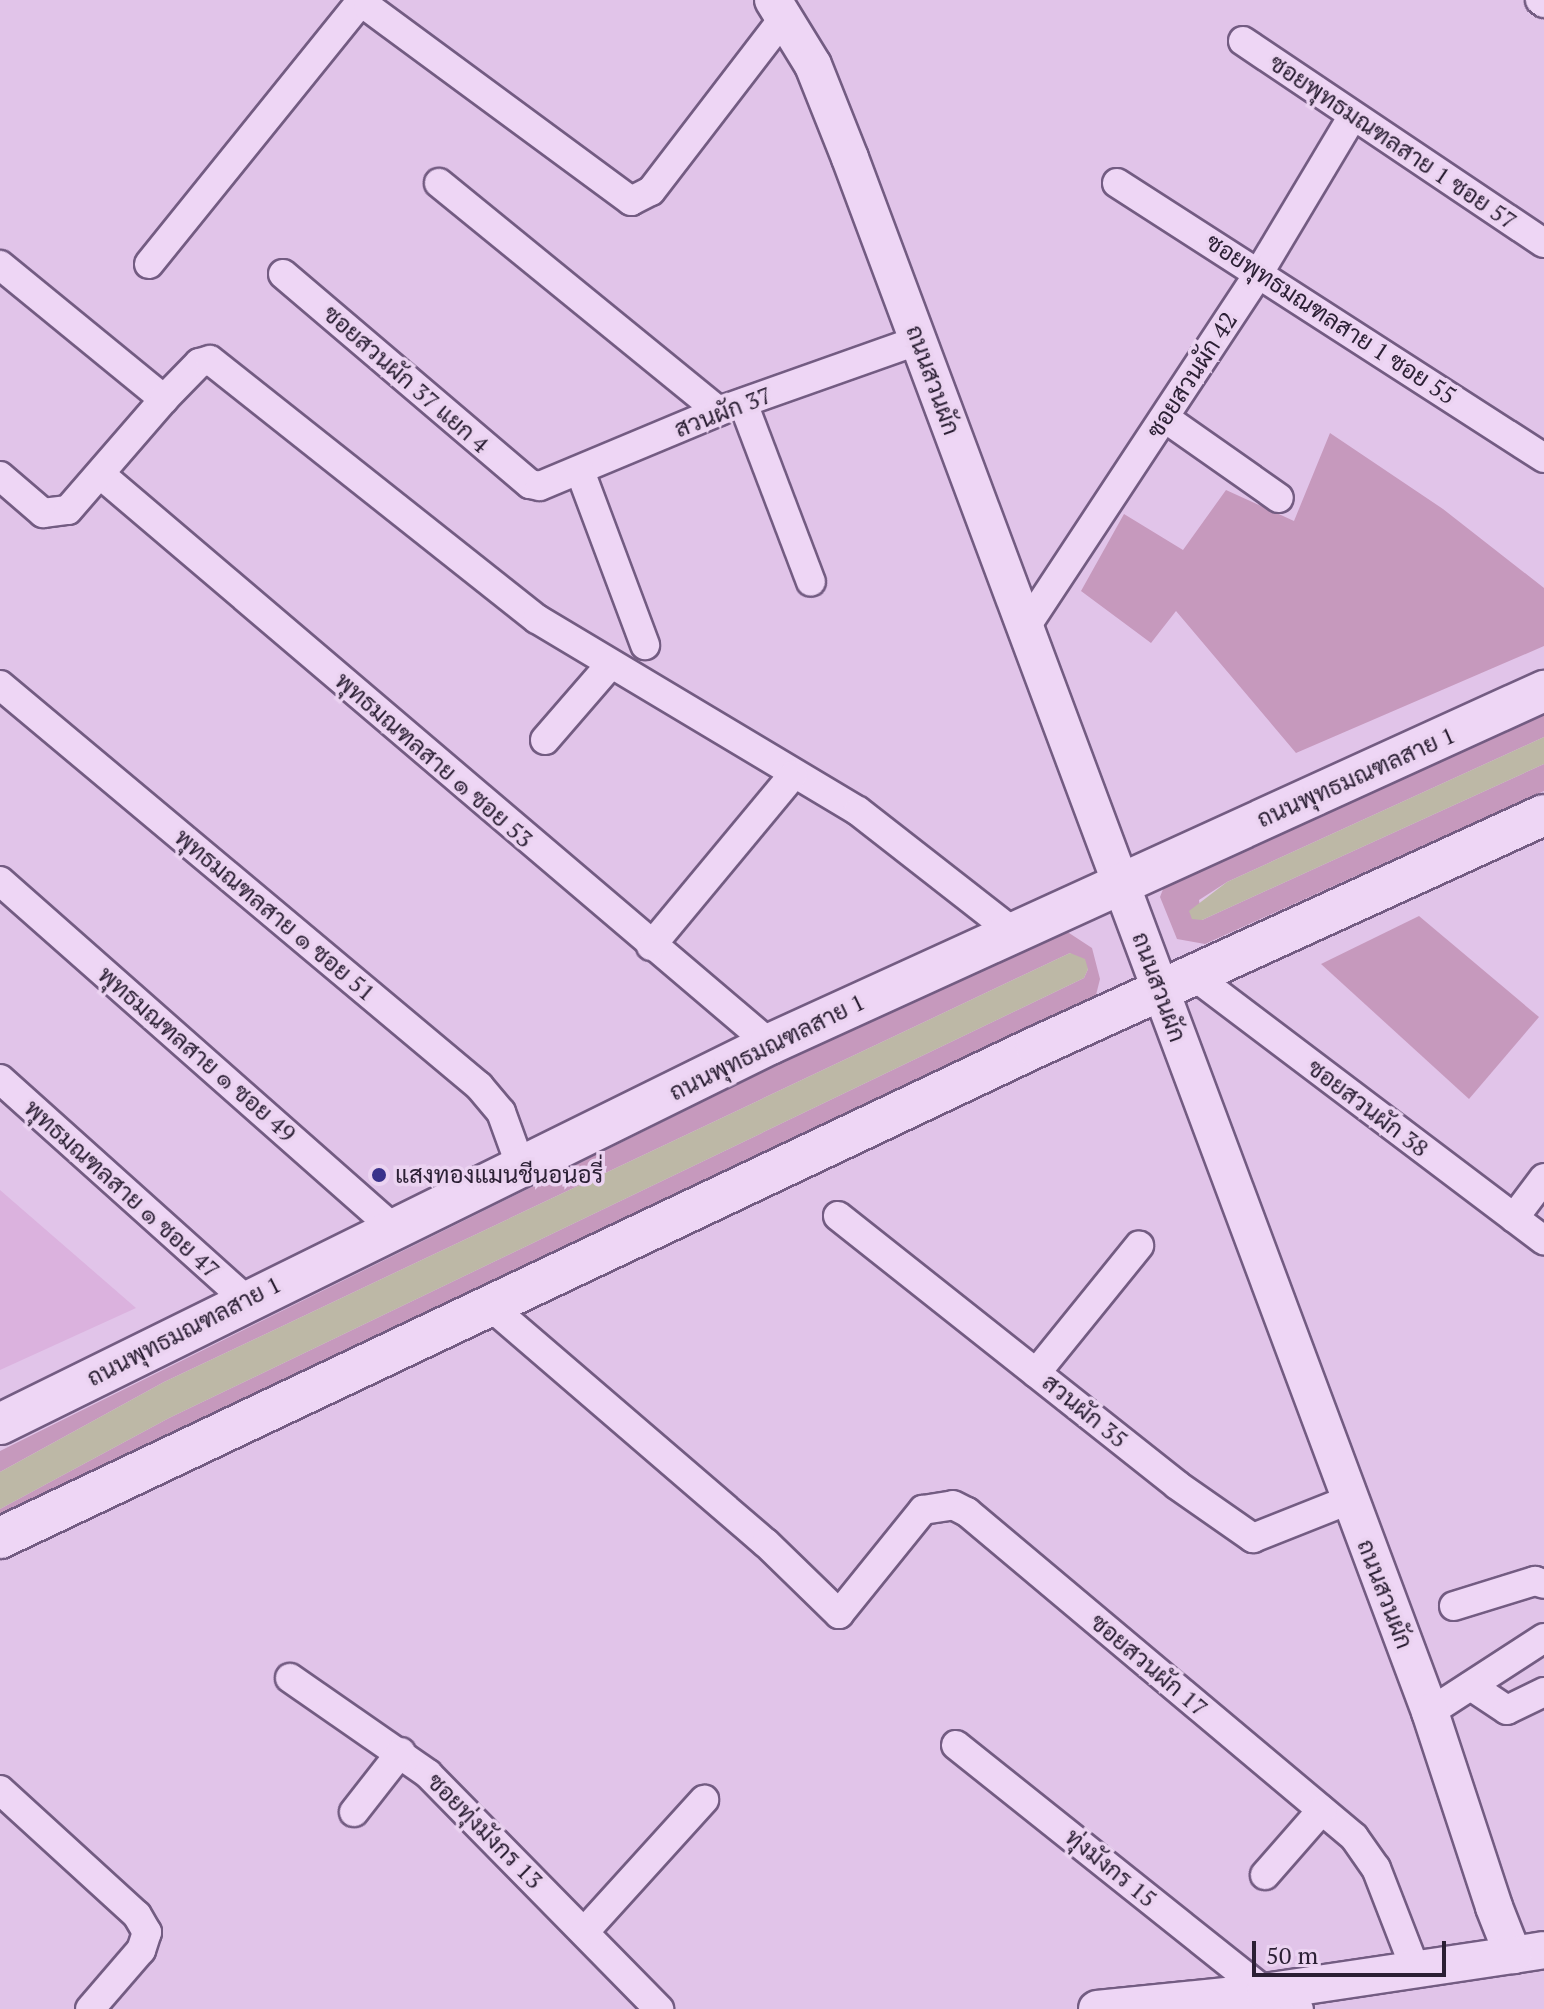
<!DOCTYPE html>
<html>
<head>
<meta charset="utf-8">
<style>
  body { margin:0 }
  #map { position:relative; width:1544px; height:2009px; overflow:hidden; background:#e1c4e9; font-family:"PT Serif",Sarabun,serif }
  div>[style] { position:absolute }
  .farmland>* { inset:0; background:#dbb2de }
  .green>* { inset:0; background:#c699bd }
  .water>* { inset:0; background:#bdb8a6 }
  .roads { filter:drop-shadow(2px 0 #735c82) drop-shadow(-2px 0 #735c82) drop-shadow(0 2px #735c82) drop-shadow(0 -2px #735c82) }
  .minor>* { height:28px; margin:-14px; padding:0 14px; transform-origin:14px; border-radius:14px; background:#eed6f5 }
  .tertiary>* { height:36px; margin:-18px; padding:0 18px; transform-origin:18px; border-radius:18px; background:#eed6f5 }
  .secondary>* { height:40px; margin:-20px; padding:0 20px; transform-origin:20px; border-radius:20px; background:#eed6f5 }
  .dots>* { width:22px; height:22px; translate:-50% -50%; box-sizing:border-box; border:4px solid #ebd3f1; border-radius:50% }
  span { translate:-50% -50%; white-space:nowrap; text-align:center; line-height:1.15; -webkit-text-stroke:7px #ebd3f1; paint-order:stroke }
  .street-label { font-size:24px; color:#2b1f34 }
  .poi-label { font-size:24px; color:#2b1f34 }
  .left { translate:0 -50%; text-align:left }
  .scale { position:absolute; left:1252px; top:1941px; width:194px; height:36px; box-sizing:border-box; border:4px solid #2b1f34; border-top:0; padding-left:10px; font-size:24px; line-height:28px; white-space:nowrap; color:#2b1f34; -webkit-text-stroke:6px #ebd3f1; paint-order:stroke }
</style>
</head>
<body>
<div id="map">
  <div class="farmland">
    <i style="clip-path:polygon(0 1190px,136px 1308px,0 1370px)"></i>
  </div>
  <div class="green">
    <i style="clip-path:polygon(1330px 433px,1443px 509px,1544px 588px,1544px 646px,1296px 753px,1176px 611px,1151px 643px,1081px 591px,1124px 514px,1183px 550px,1226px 490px,1294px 521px)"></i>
    <i style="clip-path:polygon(1544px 710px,1544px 737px,1227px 882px,1199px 900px,1202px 920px,1544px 764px,1544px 791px,1205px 944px,1177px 939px,1160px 897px,1165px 884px)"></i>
    <i style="clip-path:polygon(1419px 916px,1539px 1017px,1469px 1099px,1321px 964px)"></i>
    <i style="clip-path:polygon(1049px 930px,1066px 931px,1092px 948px,1100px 979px,1095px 999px,0 1525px,0 1509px,169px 1418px,1084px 978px,1088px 969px,1070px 953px,164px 1382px,0 1472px,0 1451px)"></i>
  </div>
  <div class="water">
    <i style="clip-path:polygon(1544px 737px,1544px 764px,1202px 920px,1192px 919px,1189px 911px,1227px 882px)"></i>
    <i style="clip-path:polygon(1070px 953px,1085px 959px,1088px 969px,1084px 978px,169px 1418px,0 1509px,0 1472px,164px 1382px)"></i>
  </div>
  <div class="roads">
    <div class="minor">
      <i style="left:1540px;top:0;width:5px;rotate:37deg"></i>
      <i style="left:1243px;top:41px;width:362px;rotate:33.9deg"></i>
      <i style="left:439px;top:183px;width:361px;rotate:39.2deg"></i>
      <i style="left:1117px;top:183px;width:508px;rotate:32.78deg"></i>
      <i style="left:149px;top:264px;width:331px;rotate:-51.1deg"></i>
      <i style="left:357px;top:6px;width:11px;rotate:5deg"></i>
      <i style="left:368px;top:7px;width:327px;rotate:36.4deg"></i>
      <i style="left:631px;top:201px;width:22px;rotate:-27deg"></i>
      <i style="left:651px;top:191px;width:222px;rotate:-52.5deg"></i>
      <i style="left:0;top:265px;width:212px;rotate:39.3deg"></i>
      <i style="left:283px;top:274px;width:324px;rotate:40.4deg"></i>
      <i style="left:530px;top:484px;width:10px;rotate:11deg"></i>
      <i style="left:540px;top:486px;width:194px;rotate:-22.7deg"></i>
      <i style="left:719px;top:411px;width:212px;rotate:-19.5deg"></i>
      <i style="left:743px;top:403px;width:191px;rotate:69.2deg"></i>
      <i style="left:1165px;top:418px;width:139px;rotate:35.1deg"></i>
      <i style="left:580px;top:471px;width:186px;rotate:69.5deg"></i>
      <i style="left:100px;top:474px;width:880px;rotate:40.39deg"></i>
      <i style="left:0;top:476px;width:57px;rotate:40.7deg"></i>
      <i style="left:43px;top:513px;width:25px;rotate:-7deg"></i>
      <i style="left:68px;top:510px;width:147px;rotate:-49.1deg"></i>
      <i style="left:164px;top:399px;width:50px;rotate:-45.8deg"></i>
      <i style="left:199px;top:363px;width:11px;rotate:-15deg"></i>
      <i style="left:210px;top:360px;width:417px;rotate:38.4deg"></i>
      <i style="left:537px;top:619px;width:374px;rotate:30.9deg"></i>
      <i style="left:858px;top:811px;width:197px;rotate:38deg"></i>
      <i style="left:1025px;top:628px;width:427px;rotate:-56.6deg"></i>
      <i style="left:1260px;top:271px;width:179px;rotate:-59.1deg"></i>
      <i style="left:0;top:685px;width:625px;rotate:39.93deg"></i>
      <i style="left:479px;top:1086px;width:34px;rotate:50deg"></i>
      <i style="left:501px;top:1112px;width:59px;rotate:70deg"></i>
      <i style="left:545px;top:740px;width:99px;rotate:-49.1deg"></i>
      <i style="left:0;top:881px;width:524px;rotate:41.44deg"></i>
      <i style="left:651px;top:946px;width:222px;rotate:-50.3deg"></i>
      <i style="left:1193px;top:975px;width:440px;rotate:37.1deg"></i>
      <i style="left:0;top:1079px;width:329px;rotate:41.9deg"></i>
      <i style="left:838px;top:1216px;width:433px;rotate:38.4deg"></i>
      <i style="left:1177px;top:1485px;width:93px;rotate:34.9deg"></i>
      <i style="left:1253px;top:1538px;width:103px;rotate:-21.6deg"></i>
      <i style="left:1514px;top:1218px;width:50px;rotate:-53.1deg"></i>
      <i style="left:489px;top:1305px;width:365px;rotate:40.7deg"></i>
      <i style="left:766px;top:1543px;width:102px;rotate:44.2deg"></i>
      <i style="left:839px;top:1614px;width:134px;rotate:-51.1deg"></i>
      <i style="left:923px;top:1510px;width:30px;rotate:-9deg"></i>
      <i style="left:953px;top:1505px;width:16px;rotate:27deg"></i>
      <i style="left:967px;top:1512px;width:505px;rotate:40.02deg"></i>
      <i style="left:1354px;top:1837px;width:38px;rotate:55deg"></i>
      <i style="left:1376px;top:1868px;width:110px;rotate:68.8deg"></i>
      <i style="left:1036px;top:1373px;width:164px;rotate:-51deg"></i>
      <i style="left:1454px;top:1606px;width:85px;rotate:-17.2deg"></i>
      <i style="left:1535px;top:1581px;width:9px;rotate:18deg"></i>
      <i style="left:290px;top:1678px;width:168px;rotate:34.8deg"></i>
      <i style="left:428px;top:1774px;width:330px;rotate:45.5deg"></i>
      <i style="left:1471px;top:1686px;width:43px;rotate:33.7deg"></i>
      <i style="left:1507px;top:1710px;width:41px;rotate:-25.9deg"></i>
      <i style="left:1430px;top:1712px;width:136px;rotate:-33deg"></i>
      <i style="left:956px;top:1745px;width:396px;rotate:38.6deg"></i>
      <i style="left:1265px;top:1992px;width:38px;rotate:27deg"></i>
      <i style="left:0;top:1790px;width:185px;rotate:42.4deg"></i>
      <i style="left:137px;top:1915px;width:20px;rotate:60deg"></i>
      <i style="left:147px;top:1932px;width:19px;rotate:108deg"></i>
      <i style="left:141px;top:1950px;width:78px;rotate:130.8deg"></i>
      <i style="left:354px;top:1812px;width:76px;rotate:-51.9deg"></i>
      <i style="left:1265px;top:1875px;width:86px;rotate:-48.8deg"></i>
      <i style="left:586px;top:1930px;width:176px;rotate:-47.8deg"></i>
    </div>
    <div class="tertiary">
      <i style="left:773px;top:0;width:76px;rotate:58.4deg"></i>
      <i style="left:813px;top:65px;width:100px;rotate:68.3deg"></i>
      <i style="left:850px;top:158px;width:1659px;rotate:69.53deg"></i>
      <i style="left:1430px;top:1712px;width:205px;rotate:71.8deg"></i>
      <i style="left:1494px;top:1907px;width:52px;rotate:68.4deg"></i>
      <i style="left:1513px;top:1955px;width:31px;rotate:-9deg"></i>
      <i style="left:1097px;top:2009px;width:169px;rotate:-5.8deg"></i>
      <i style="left:1265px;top:1992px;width:251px;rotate:-8.5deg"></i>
    </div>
    <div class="secondary">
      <i style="left:0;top:1424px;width:859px;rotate:-26.27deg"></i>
      <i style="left:770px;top:1044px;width:851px;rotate:-24.52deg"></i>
      <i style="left:0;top:1538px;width:1146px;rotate:-25.36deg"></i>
      <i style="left:1036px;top:1047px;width:558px;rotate:-24.55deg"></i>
    </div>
  </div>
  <div class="dots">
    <i style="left:379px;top:1175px;background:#39328b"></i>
  </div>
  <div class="street-label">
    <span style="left:1393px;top:142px;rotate:34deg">ซอยพุทธมณฑลสาย 1 ซอย 57</span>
    <span style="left:1331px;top:319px;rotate:33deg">ซอยพุทธมณฑลสาย 1 ซอย 55</span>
    <span style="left:1192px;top:375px;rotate:-57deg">ซอยสวนผัก 42</span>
    <span style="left:406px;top:379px;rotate:41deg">ซอยสวนผัก 37 แยก 4</span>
    <span style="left:933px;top:380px;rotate:70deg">ถนนสวนผัก</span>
    <span style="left:723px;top:412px;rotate:-21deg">สวนผัก 37</span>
    <span style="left:434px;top:760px;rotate:41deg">พุทธมณฑลสาย ๑ ซอย 53</span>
    <span style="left:1356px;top:777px;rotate:-24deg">ถนนพุทธมณฑลสาย 1</span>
    <span style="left:275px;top:915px;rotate:40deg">พุทธมณฑลสาย ๑ ซอย 51</span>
    <span style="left:1159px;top:987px;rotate:70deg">ถนนสวนผัก</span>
    <span style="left:767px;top:1047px;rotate:-26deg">ถนนพุทธมณฑลสาย 1</span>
    <span style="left:197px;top:1054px;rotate:41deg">พุทธมณฑลสาย ๑ ซอย 49</span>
    <span style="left:1368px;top:1108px;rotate:37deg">ซอยสวนผัก 38</span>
    <span style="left:122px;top:1189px;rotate:42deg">พุทธมณฑลสาย ๑ ซอย 47</span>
    <span style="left:184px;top:1331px;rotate:-27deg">ถนนพุทธมณฑลสาย 1</span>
    <span style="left:1085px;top:1411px;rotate:39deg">สวนผัก 35</span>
    <span style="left:1385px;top:1594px;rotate:69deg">ถนนสวนผัก</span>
    <span style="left:1149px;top:1665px;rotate:40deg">ซอยสวนผัก 17</span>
    <span style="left:485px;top:1831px;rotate:45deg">ซอยทุ่งมังกร 13</span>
    <span style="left:1111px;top:1868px;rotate:39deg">ทุ่งมังกร 15</span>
  </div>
  <div class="poi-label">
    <span class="left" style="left:395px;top:1175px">แสงทองแมนชีนอนอรี่</span>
  </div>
  <div class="scale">50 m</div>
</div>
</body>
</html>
